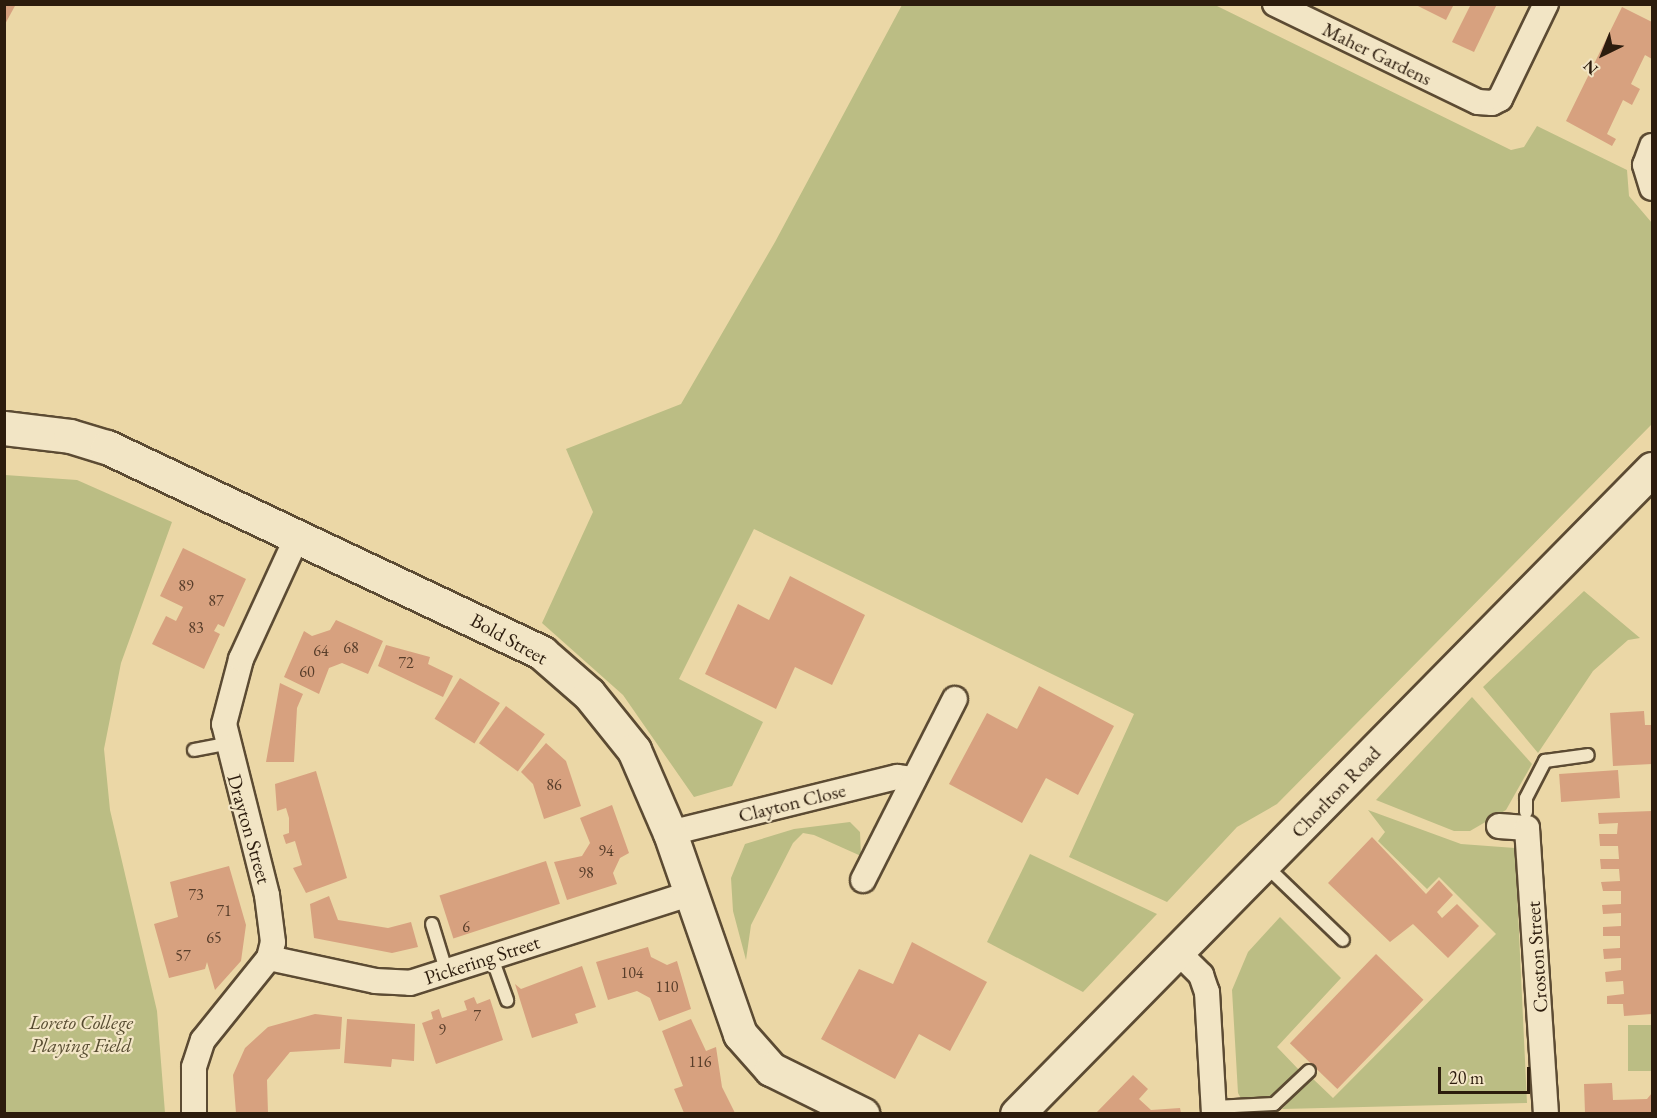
<!DOCTYPE html>
<html>
<head>
<meta charset="utf-8">
<style>
  body { margin:0 }
  #map { position:relative; width:1657px; height:1118px; overflow:hidden; background:#ebd7a6; font-family:"EB Garamond",serif }
  div>[style] { position:absolute }
  .green>* { inset:0; background:#bbbd84; transform-origin:0 0 }
  .building>* { inset:0; background:#d7a17f; transform-origin:0 0 }
  .roads { filter:drop-shadow(2px 0 #5c4b33) drop-shadow(-2px 0 #5c4b33) drop-shadow(0 2px #5c4b33) drop-shadow(0 -2px #5c4b33) }
  .lane>* { height:12px; margin:-6px; padding:0 6px; transform-origin:6px; border-radius:6px; background:#f2e5c5 }
  .street>* { height:24px; margin:-12px; padding:0 12px; transform-origin:12px; border-radius:12px; background:#f2e5c5 }
  .secondary>* { height:33px; margin:-16.5px; padding:0 16.5px; transform-origin:16.5px; border-radius:16.5px; background:#f2e5c5 }
  span { translate:-50% -50%; white-space:nowrap; text-align:center; line-height:1.15; -webkit-text-stroke:4.5px #f2e5c5; paint-order:stroke }
  .number-label { font-size:16px; color:#573d2a }
  .number-label span { -webkit-text-stroke-width:0 }
  .street-label { font-size:20px; color:#2c1c0d }
  .park-label { font-size:20px; color:#574c31; font-style:italic }
  .frame { position:absolute; inset:0; border:6px solid #2c1c0d; pointer-events:none }
  .north { position:absolute; left:1573px; top:24px; width:60px; height:60px; -webkit-text-stroke:4px #f2e5c5; paint-order:stroke; rotate:223deg; font-size:16px; font-weight:700; line-height:24px; text-align:center; color:#2c1c0d }
  .north::after { content:''; display:block; margin:auto; width:21px; height:27px; background:#2c1c0d; clip-path:polygon(50% 0,100% 100%,50% 72%,0 100%) }
  .scale { position:absolute; left:1438px; top:1067px; width:92px; height:27px; box-sizing:border-box; border:3px solid #2c1c0d; border-top:0; padding-left:8px; font-size:18px; line-height:21px; white-space:nowrap; color:#2c1c0d; -webkit-text-stroke:4px #f2e5c5; paint-order:stroke }
</style>
</head>
<body>
<div id="map">
  <div class="green">
    <i style="clip-path:polygon(902px 5px,1215px 5px,1511px 150px,1524px 147px,1537px 126px,1627px 170px,1629px 196px,1652px 223px,1652px 424px,1277px 804px,1237px 827px,1167px 902px,1069px 857px,1134px 714px,754px 529px,679px 679px,763px 722px,732px 786px,694px 797px,623px 695px,542px 623px,593px 512px,566px 449px,681px 404px,775px 242px)"></i>
    <i style="clip-path:polygon(5px 475px,77px 480px,172px 522px,121px 663px,104px 749px,110px 810px,157px 1011px,165px 1113px,5px 1113px)"></i>
    <i style="clip-path:polygon(1584px 591px,1640px 638px,1628px 640px,1593px 671px,1538px 753px,1483px 687px)"></i>
    <i style="clip-path:polygon(1472px 697px,1532px 764px,1506px 810px,1470px 831px,1454px 831px,1376px 800px)"></i>
    <i style="clip-path:polygon(1368px 810px,1461px 844px,1515px 848px,1527px 1103px,1282px 1109px,1311px 1077px,1333px 1098px,1496px 934px,1439px 877px,1427px 889px,1378px 841px,1385px 832px)"></i>
    <i style="clip-path:polygon(850px 822px,860px 832px,861px 856px,814px 835px,803px 833px,793px 843px,751px 925px,746px 960px,733px 911px,731px 878px,745px 844px,794px 829px)"></i>
    <i style="clip-path:polygon(1030px 854px,1157px 914px,1083px 992px,987px 942px)"></i>
    <i style="clip-path:polygon(1280px 917px,1341px 978px,1277px 1047px,1300px 1071px,1276px 1096px,1243px 1102px,1238px 1093px,1232px 990px,1248px 952px)"></i>
    <i style="left:1652px;top:1025px;width:46px;height:24px;rotate:90deg"></i>
  </div>
  <div class="building">
    <i style="clip-path:polygon(4px 4px,16px 4px,4px 26px)"></i>
    <i style="clip-path:polygon(1414px 4px,1454px 4px,1446px 20px)"></i>
    <i style="clip-path:polygon(1471px 4px,1497px 4px,1474px 52px,1452px 42px)"></i>
    <i style="clip-path:polygon(1622px 7px,1652px 22px,1652px 59px,1645px 55px,1631px 84px,1640px 89px,1632px 105px,1623px 100px,1607px 134px,1616px 139px,1612px 146px,1566px 121px)"></i>
    <i style="clip-path:polygon(183px 548px,246px 579px,224px 627px,218px 624px,214px 631px,220px 634px,204px 669px,152px 644px,166px 616px,176px 621px,183px 607px,160px 596px)"></i>
    <i style="clip-path:polygon(790px 576px,865px 615px,832px 685px,795px 667px,776px 709px,705px 674px,738px 604px,769px 620px)"></i>
    <i style="clip-path:polygon(336px 620px,383px 641px,368px 674px,342px 663px,329px 668px,319px 694px,284px 677px,304px 631px,312px 636px,330px 630px)"></i>
    <i style="clip-path:polygon(386px 645px,430px 657px,428px 664px,453px 676px,443px 697px,378px 666px)"></i>
    <i style="left:460px;top:678px;width:47px;height:48px;rotate:32deg"></i>
    <i style="clip-path:polygon(280px 683px,303px 694px,297px 708px,294px 762px,266px 762px)"></i>
    <i style="clip-path:polygon(1039px 686px,1114px 726px,1078px 795px,1046px 778px,1022px 823px,949px 784px,987px 713px,1017px 729px)"></i>
    <i style="left:506px;top:706px;width:48px;height:46px;rotate:36deg"></i>
    <i style="clip-path:polygon(1644px 711px,1645px 725px,1652px 725px,1652px 764px,1613px 766px,1610px 713px)"></i>
    <i style="clip-path:polygon(546px 743px,566px 761px,581px 806px,544px 819px,533px 784px,521px 772px)"></i>
    <i style="left:1618px;top:770px;width:28px;height:59px;rotate:86deg"></i>
    <i style="clip-path:polygon(316px 771px,347px 878px,306px 893px,293px 868px,302px 865px,295px 841px,286px 844px,283px 835px,289px 833px,289px 818px,286px 808px,277px 811px,275px 784px)"></i>
    <i style="clip-path:polygon(612px 805px,629px 853px,620px 858px,613px 873px,617px 884px,567px 900px,554px 862px,582px 856px,590px 843px,580px 818px)"></i>
    <i style="clip-path:polygon(1652px 811px,1652px 1014px,1624px 1016px,1623px 1004px,1607px 1004px,1607px 996px,1624px 994px,1623px 981px,1606px 982px,1605px 972px,1621px 970px,1621px 958px,1604px 959px,1603px 949px,1620px 948px,1620px 936px,1603px 936px,1603px 927px,1621px 926px,1621px 913px,1603px 914px,1602px 905px,1621px 904px,1621px 891px,1603px 891px,1601px 882px,1620px 881px,1619px 869px,1601px 869px,1600px 859px,1619px 859px,1618px 846px,1600px 846px,1599px 834px,1617px 834px,1618px 823px,1599px 824px,1598px 813px)"></i>
    <i style="clip-path:polygon(1372px 837px,1426px 894px,1439px 880px,1453px 895px,1437px 912px,1442px 918px,1457px 904px,1479px 926px,1448px 958px,1413px 924px,1390px 942px,1328px 883px)"></i>
    <i style="left:546px;top:861px;width:45px;height:112px;rotate:72deg"></i>
    <i style="clip-path:polygon(229px 866px,246px 925px,241px 961px,215px 990px,207px 962px,205px 969px,169px 978px,154px 924px,178px 917px,170px 882px)"></i>
    <i style="clip-path:polygon(329px 896px,338px 920px,388px 928px,411px 922px,418px 947px,392px 953px,314px 938px,310px 904px)"></i>
    <i style="clip-path:polygon(912px 942px,987px 982px,950px 1051px,919px 1034px,895px 1079px,821px 1039px,859px 969px,893px 984px)"></i>
    <i style="clip-path:polygon(648px 947px,651px 957px,667px 965px,677px 961px,691px 1009px,659px 1021px,650px 998px,637px 991px,608px 1000px,596px 962px)"></i>
    <i style="left:1376px;top:954px;width:66px;height:124px;rotate:44deg"></i>
    <i style="clip-path:polygon(582px 966px,596px 1007px,575px 1014px,578px 1023px,532px 1038px,515px 984px,521px 989px)"></i>
    <i style="clip-path:polygon(474px 997px,477px 1004px,490px 999px,503px 1040px,436px 1064px,422px 1023px,433px 1019px,431px 1012px,439px 1009px,442px 1018px,467px 1010px,464px 1001px)"></i>
    <i style="clip-path:polygon(315px 1014px,342px 1017px,340px 1049px,290px 1052px,267px 1080px,268px 1113px,236px 1113px,233px 1075px,245px 1048px,268px 1027px)"></i>
    <i style="clip-path:polygon(347px 1019px,415px 1024px,414px 1061px,392px 1059px,391px 1067px,344px 1063px)"></i>
    <i style="clip-path:polygon(691px 1019px,706px 1051px,716px 1047px,722px 1087px,735px 1113px,684px 1113px,674px 1089px,683px 1086px,662px 1031px)"></i>
    <i style="clip-path:polygon(1133px 1075px,1148px 1089px,1139px 1099px,1151px 1110px,1180px 1108px,1181px 1113px,1096px 1113px)"></i>
    <i style="clip-path:polygon(1612px 1083px,1613px 1100px,1647px 1099px,1652px 1093px,1652px 1113px,1585px 1113px,1584px 1084px)"></i>
  </div>
  <div class="roads">
    <div class="lane">
      <i style="left:194px;top:750px;width:33px;rotate:-11deg"></i>
      <i style="left:1526px;top:812px;width:14px;rotate:-90deg"></i>
      <i style="left:1526px;top:798px;width:42px;rotate:-62.8deg"></i>
      <i style="left:1545px;top:761px;width:43px;rotate:-7.9deg"></i>
      <i style="left:1265px;top:865px;width:108px;rotate:43.9deg"></i>
      <i style="left:432px;top:924px;width:51px;rotate:73deg"></i>
      <i style="left:492px;top:958px;width:45px;rotate:70.3deg"></i>
      <i style="left:1214px;top:1107px;width:60px;rotate:-2.9deg"></i>
      <i style="left:1274px;top:1104px;width:48px;rotate:-43.3deg"></i>
    </div>
    <div class="street">
      <i style="left:1275px;top:4px;width:225px;rotate:25.8deg"></i>
      <i style="left:1478px;top:102px;width:14px;rotate:4deg"></i>
      <i style="left:1492px;top:103px;width:9px;rotate:-27deg"></i>
      <i style="left:1500px;top:99px;width:106px;rotate:-64.2deg"></i>
      <i style="left:1652px;top:146px;width:20px;rotate:110deg"></i>
      <i style="left:1645px;top:165px;width:24px;rotate:73deg"></i>
      <i style="left:1499px;top:826px;width:28px;rotate:4deg"></i>
      <i style="left:1527px;top:828px;width:287px;rotate:86.2deg"></i>
      <i style="left:670px;top:833px;width:234px;rotate:-13.9deg"></i>
      <i style="left:897px;top:777px;width:17px;rotate:7deg"></i>
      <i style="left:863px;top:880px;width:203px;rotate:-63.1deg"></i>
      <i style="left:1178px;top:952px;width:33px;rotate:45deg"></i>
      <i style="left:1201px;top:975px;width:18px;rotate:71deg"></i>
      <i style="left:1207px;top:992px;width:122px;rotate:86.7deg"></i>
      <i style="left:269px;top:958px;width:108px;rotate:12.2deg"></i>
      <i style="left:375px;top:981px;width:35px;rotate:3deg"></i>
      <i style="left:410px;top:983px;width:296px;rotate:-17.7deg"></i>
      <i style="left:194px;top:1114px;width:47px;rotate:-90deg"></i>
      <i style="left:194px;top:1067px;width:28px;rotate:-72deg"></i>
      <i style="left:203px;top:1040px;width:105px;rotate:-51.2deg"></i>
      <i style="left:269px;top:958px;width:16px;rotate:-76deg"></i>
      <i style="left:273px;top:942px;width:47px;rotate:-97.3deg"></i>
      <i style="left:267px;top:895px;width:176px;rotate:-104.1deg"></i>
      <i style="left:224px;top:724px;width:67px;rotate:-75.3deg"></i>
      <i style="left:241px;top:659px;width:136px;rotate:-65.3deg"></i>
    </div>
    <div class="secondary">
      <i style="left:4px;top:428px;width:66px;rotate:6.9deg"></i>
      <i style="left:70px;top:436px;width:39px;rotate:17deg"></i>
      <i style="left:107px;top:447px;width:481px;rotate:25.3deg"></i>
      <i style="left:542px;top:653px;width:62px;rotate:41.1deg"></i>
      <i style="left:589px;top:694px;width:72px;rotate:51.2deg"></i>
      <i style="left:634px;top:750px;width:90px;rotate:66.6deg"></i>
      <i style="left:670px;top:833px;width:213px;rotate:70.8deg"></i>
      <i style="left:740px;top:1034px;width:47px;rotate:48.5deg"></i>
      <i style="left:771px;top:1069px;width:102px;rotate:26.3deg"></i>
      <i style="left:1017px;top:1114px;width:905px;rotate:-45.45deg"></i>
    </div>
  </div>
  <div class="number-label">
    <span style="left:186px;top:586px">89</span>
    <span style="left:216px;top:601px">87</span>
    <span style="left:196px;top:628px">83</span>
    <span style="left:351px;top:648px">68</span>
    <span style="left:321px;top:651px">64</span>
    <span style="left:406px;top:663px">72</span>
    <span style="left:307px;top:672px">60</span>
    <span style="left:554px;top:785px">86</span>
    <span style="left:606px;top:851px">94</span>
    <span style="left:586px;top:873px">98</span>
    <span style="left:196px;top:895px">73</span>
    <span style="left:224px;top:911px">71</span>
    <span style="left:466px;top:927px">6</span>
    <span style="left:214px;top:938px">65</span>
    <span style="left:183px;top:956px">57</span>
    <span style="left:632px;top:973px">104</span>
    <span style="left:667px;top:987px">110</span>
    <span style="left:477px;top:1016px">7</span>
    <span style="left:442px;top:1030px">9</span>
    <span style="left:700px;top:1062px">116</span>
  </div>
  <div class="street-label">
    <span style="left:1377px;top:54px;rotate:26deg">Maher Gardens</span>
    <span style="left:509px;top:639px;rotate:29deg">Bold Street</span>
    <span style="left:1336px;top:792px;rotate:-46deg">Chorlton Road</span>
    <span style="left:792px;top:803px;rotate:-14deg">Clayton Close</span>
    <span style="left:249px;top:829px;rotate:74deg">Drayton Street</span>
    <span style="left:1537px;top:957px;rotate:-94deg">Croston Street</span>
    <span style="left:482px;top:960px;rotate:-18deg">Pickering Street</span>
  </div>
  <div class="park-label">
    <span style="left:81px;top:1034px">Loreto College<br>Playing Field</span>
  </div>
  <div class="frame"></div>
  <div class="north">N</div>
  <div class="scale">20 m</div>
</div>
</body>
</html>
